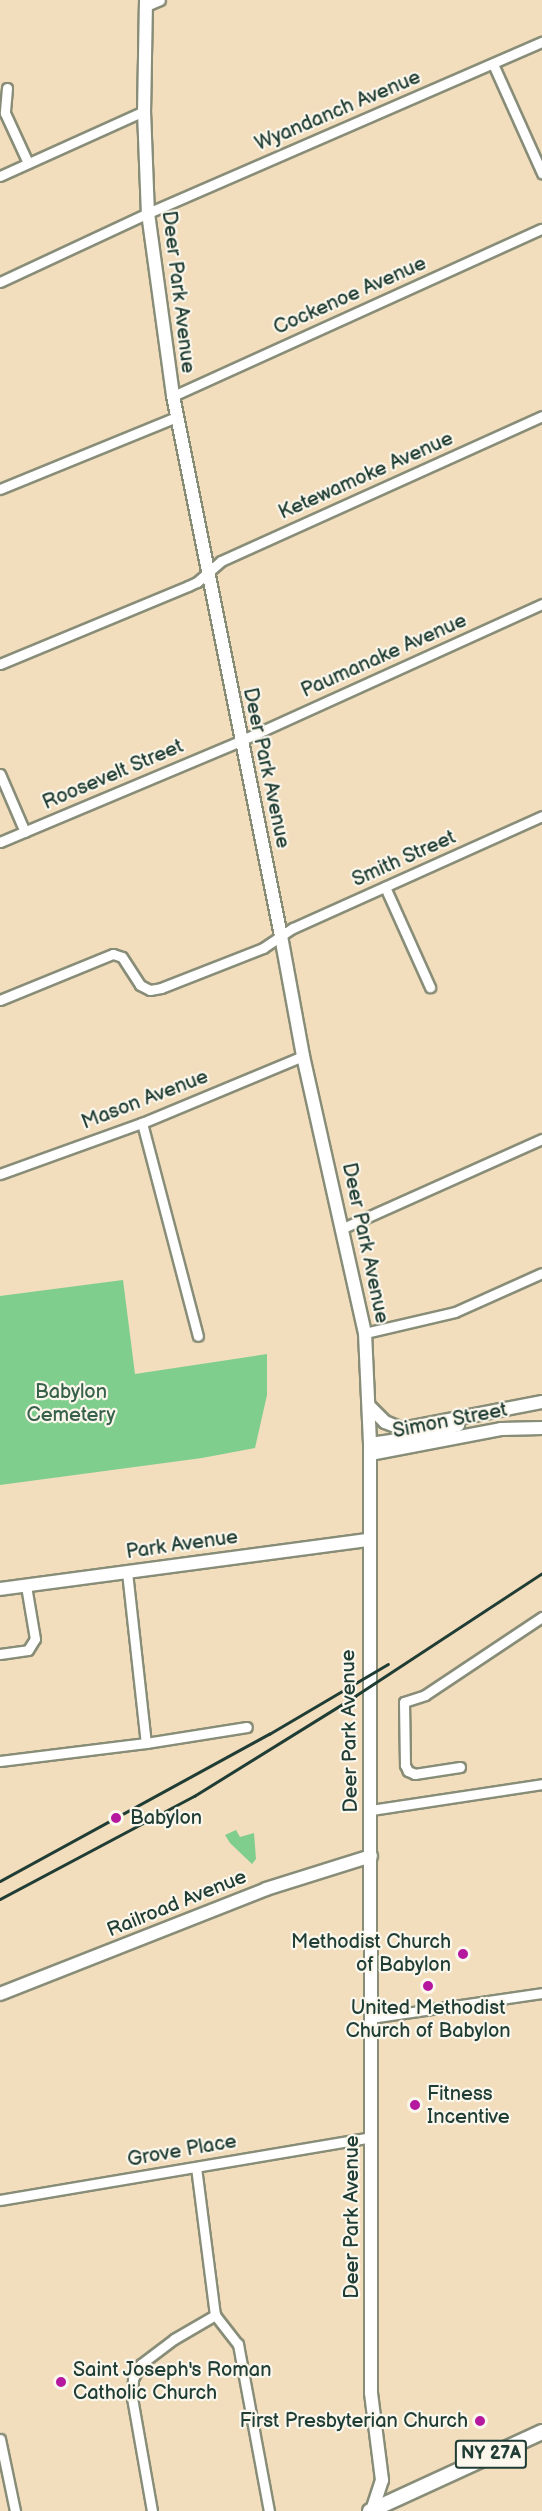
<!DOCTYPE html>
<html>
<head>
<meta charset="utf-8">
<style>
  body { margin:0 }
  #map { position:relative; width:542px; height:2511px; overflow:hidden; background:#f2ddbd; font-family:"Balsamiq Sans",sans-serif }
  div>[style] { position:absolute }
  .green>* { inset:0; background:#80ce8e }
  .roads { filter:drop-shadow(2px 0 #888d78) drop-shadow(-2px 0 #888d78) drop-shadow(0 2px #888d78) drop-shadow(0 -2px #888d78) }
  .street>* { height:9px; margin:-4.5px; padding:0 4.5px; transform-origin:4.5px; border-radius:4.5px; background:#fff }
  .secondary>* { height:12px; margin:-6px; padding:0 6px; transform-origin:6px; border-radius:6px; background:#fff }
  .primary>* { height:14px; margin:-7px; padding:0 7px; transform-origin:7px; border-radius:7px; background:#fff }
  .rail>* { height:3px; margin:-1.5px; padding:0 1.5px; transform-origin:1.5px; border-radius:1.5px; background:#1f3d34 }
  .dots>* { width:16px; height:16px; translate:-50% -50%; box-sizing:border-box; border:3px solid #fbf7ec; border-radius:50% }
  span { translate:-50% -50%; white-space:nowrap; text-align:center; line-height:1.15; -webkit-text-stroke:4.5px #fbf7ec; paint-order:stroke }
  .shield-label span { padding:2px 4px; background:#fbf7ec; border:2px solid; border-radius:4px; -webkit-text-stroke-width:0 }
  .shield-label { font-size:18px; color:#1f3d34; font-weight:700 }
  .street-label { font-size:20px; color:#1f3d34 }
  .park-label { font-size:20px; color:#37614a }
  .poi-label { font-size:20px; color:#1f3d34 }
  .left { translate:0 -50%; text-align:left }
  .right { translate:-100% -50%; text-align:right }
</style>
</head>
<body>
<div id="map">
  <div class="green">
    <i style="clip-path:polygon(123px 1280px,135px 1374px,267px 1354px,267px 1395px,255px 1448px,202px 1458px,0 1485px,0 1296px)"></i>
    <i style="clip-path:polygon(236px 1830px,240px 1837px,254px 1833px,256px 1859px,252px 1864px,230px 1843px,225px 1835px)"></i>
  </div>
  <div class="roads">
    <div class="street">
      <i style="left:146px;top:6px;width:15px;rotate:-23deg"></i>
      <i style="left:493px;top:64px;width:120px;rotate:65.8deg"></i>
      <i style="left:7px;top:88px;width:25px;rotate:95deg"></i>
      <i style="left:5px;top:113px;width:55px;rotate:65.3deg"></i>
      <i style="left:0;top:176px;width:158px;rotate:-24.3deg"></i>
      <i style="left:0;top:282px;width:163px;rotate:-25deg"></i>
      <i style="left:148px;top:213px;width:430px;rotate:-23.5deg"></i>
      <i style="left:173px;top:396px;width:405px;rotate:-24.4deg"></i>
      <i style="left:0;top:489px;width:190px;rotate:-22.2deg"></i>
      <i style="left:0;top:664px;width:204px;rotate:-22.5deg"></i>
      <i style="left:188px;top:586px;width:10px;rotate:-24deg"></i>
      <i style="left:197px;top:582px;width:32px;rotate:-41deg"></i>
      <i style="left:221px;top:561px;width:352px;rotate:-24.3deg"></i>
      <i style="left:0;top:774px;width:63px;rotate:66.7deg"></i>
      <i style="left:0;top:842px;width:260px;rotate:-22.8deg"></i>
      <i style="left:240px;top:741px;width:332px;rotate:-24.4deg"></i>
      <i style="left:385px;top:887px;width:110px;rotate:65.8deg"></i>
      <i style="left:0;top:1000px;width:122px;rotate:-22.2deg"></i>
      <i style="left:113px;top:954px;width:9px;rotate:18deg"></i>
      <i style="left:122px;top:957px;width:33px;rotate:57deg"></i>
      <i style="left:140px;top:985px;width:11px;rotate:27deg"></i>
      <i style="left:150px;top:990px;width:11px;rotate:-10deg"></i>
      <i style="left:161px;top:988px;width:110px;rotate:-21.4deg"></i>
      <i style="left:263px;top:948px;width:36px;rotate:-34deg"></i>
      <i style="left:293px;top:928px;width:273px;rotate:-24.2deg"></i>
      <i style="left:142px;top:1123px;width:220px;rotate:75.3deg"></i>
      <i style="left:0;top:1174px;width:151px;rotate:-19.8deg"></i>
      <i style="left:142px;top:1123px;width:174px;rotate:-22.6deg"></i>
      <i style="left:343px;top:1228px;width:218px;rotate:-24.1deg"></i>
      <i style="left:365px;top:1333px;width:92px;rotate:-13.1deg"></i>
      <i style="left:455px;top:1312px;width:95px;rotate:-24.1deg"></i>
      <i style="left:127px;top:1572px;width:172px;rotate:83.7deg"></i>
      <i style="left:0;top:1654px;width:28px;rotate:-8deg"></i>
      <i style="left:28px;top:1650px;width:13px;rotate:-58deg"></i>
      <i style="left:35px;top:1639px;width:54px;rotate:-99.6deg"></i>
      <i style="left:0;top:1761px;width:147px;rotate:-7deg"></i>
      <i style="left:146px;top:1743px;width:102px;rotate:-9deg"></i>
      <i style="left:460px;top:1767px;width:46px;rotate:171.2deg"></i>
      <i style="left:415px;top:1774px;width:8px;rotate:-157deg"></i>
      <i style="left:408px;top:1771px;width:7px;rotate:-117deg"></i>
      <i style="left:405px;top:1765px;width:63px;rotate:-90.9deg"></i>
      <i style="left:404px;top:1702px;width:22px;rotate:-18deg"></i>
      <i style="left:425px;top:1695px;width:141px;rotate:-33.7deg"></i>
      <i style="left:371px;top:1810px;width:173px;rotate:-8.6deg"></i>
      <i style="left:371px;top:2018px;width:173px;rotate:-8.3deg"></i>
      <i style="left:196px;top:2167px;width:149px;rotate:82.7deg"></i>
      <i style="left:215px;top:2315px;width:37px;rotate:52deg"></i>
      <i style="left:238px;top:2344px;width:170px;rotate:79.5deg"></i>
      <i style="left:0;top:2200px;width:376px;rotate:-9.6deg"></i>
      <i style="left:0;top:2439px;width:74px;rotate:78.2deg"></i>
      <i style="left:152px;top:2511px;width:115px;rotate:-100deg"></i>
      <i style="left:132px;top:2398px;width:19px;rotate:-87deg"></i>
      <i style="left:133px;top:2379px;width:17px;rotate:-62deg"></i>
      <i style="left:141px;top:2364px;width:41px;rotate:-37.1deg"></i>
      <i style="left:174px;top:2339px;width:48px;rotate:-30.3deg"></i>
    </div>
    <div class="secondary">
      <i style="left:146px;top:0;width:111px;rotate:91deg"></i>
      <i style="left:144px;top:111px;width:102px;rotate:87.8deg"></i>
      <i style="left:148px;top:213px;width:185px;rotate:82.2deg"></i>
      <i style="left:173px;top:396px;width:551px;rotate:78.69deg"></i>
      <i style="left:281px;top:936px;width:122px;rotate:79.6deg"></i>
      <i style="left:303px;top:1056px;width:284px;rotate:77.4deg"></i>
      <i style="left:365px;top:1333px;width:111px;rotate:87.4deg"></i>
      <i style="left:370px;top:1444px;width:949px;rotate:89.94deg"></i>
      <i style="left:371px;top:2393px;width:88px;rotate:82.8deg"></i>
      <i style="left:382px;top:2480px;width:32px;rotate:108deg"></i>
      <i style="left:369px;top:1406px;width:23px;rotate:45deg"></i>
      <i style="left:385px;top:1422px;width:18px;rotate:22deg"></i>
      <i style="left:402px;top:1429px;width:143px;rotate:-10.9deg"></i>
      <i style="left:370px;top:1444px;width:36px;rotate:-8deg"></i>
      <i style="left:406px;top:1439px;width:54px;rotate:-15.1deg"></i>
      <i style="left:370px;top:1454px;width:133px;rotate:-10.8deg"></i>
      <i style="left:501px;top:1429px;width:41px;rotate:-1.4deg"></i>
      <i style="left:0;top:1589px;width:372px;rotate:-7.6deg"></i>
      <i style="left:0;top:1994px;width:286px;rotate:-21.5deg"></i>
      <i style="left:266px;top:1889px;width:110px;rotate:-17.4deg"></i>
    </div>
    <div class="primary">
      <i style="left:370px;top:2511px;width:189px;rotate:-24.7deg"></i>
    </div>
  </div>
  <div class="rail">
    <i style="left:0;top:1881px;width:307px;rotate:-28.7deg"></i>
    <i style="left:269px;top:1734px;width:138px;rotate:-30.5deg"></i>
    <i style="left:0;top:1899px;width:220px;rotate:-28deg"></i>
    <i style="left:194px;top:1796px;width:190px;rotate:-31.8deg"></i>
    <i style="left:355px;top:1696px;width:224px;rotate:-33.3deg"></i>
  </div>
  <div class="dots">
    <i style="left:116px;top:1818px;background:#b5179e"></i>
    <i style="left:463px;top:1954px;background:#b5179e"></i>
    <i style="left:428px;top:1986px;background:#b5179e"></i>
    <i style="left:415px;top:2105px;background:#b5179e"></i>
    <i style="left:61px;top:2382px;background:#b5179e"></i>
    <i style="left:480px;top:2421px;background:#b5179e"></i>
  </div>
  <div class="shield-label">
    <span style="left:491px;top:2454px">NY 27A</span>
  </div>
  <div class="street-label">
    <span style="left:338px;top:111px;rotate:-23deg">Wyandanch Avenue</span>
    <span style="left:178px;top:292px;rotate:83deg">Deer Park Avenue</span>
    <span style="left:350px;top:296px;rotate:-24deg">Cockenoe Avenue</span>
    <span style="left:366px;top:476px;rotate:-24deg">Ketewamoke Avenue</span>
    <span style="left:384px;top:656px;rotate:-24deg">Paumanake Avenue</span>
    <span style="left:266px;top:768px;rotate:78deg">Deer Park Avenue</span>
    <span style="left:113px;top:775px;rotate:-23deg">Roosevelt Street</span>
    <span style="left:404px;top:859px;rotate:-24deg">Smith Street</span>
    <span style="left:145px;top:1100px;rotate:-21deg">Mason Avenue</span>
    <span style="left:365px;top:1243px;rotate:78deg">Deer Park Avenue</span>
    <span style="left:450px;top:1421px;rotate:-11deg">Simon Street</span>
    <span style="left:182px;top:1545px;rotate:-8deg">Park Avenue</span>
    <span style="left:350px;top:1731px;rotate:-91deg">Deer Park Avenue</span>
    <span style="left:177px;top:1904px;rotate:-22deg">Railroad Avenue</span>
    <span style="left:182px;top:2151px;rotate:-10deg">Grove Place</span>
    <span style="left:352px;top:2217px;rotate:-90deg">Deer Park Avenue</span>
  </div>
  <div class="park-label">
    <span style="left:71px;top:1404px">Babylon<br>Cemetery</span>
  </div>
  <div class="poi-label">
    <span class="left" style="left:130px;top:1818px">Babylon</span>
    <span class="right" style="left:451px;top:1954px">Methodist Church<br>of Babylon</span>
    <span style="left:428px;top:2020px">United Methodist<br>Church of Babylon</span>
    <span class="left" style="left:427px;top:2106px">Fitness<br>Incentive</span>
    <span class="left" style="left:73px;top:2382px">Saint Joseph's Roman<br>Catholic Church</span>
    <span class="right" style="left:468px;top:2421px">First Presbyterian Church</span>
  </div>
</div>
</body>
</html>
